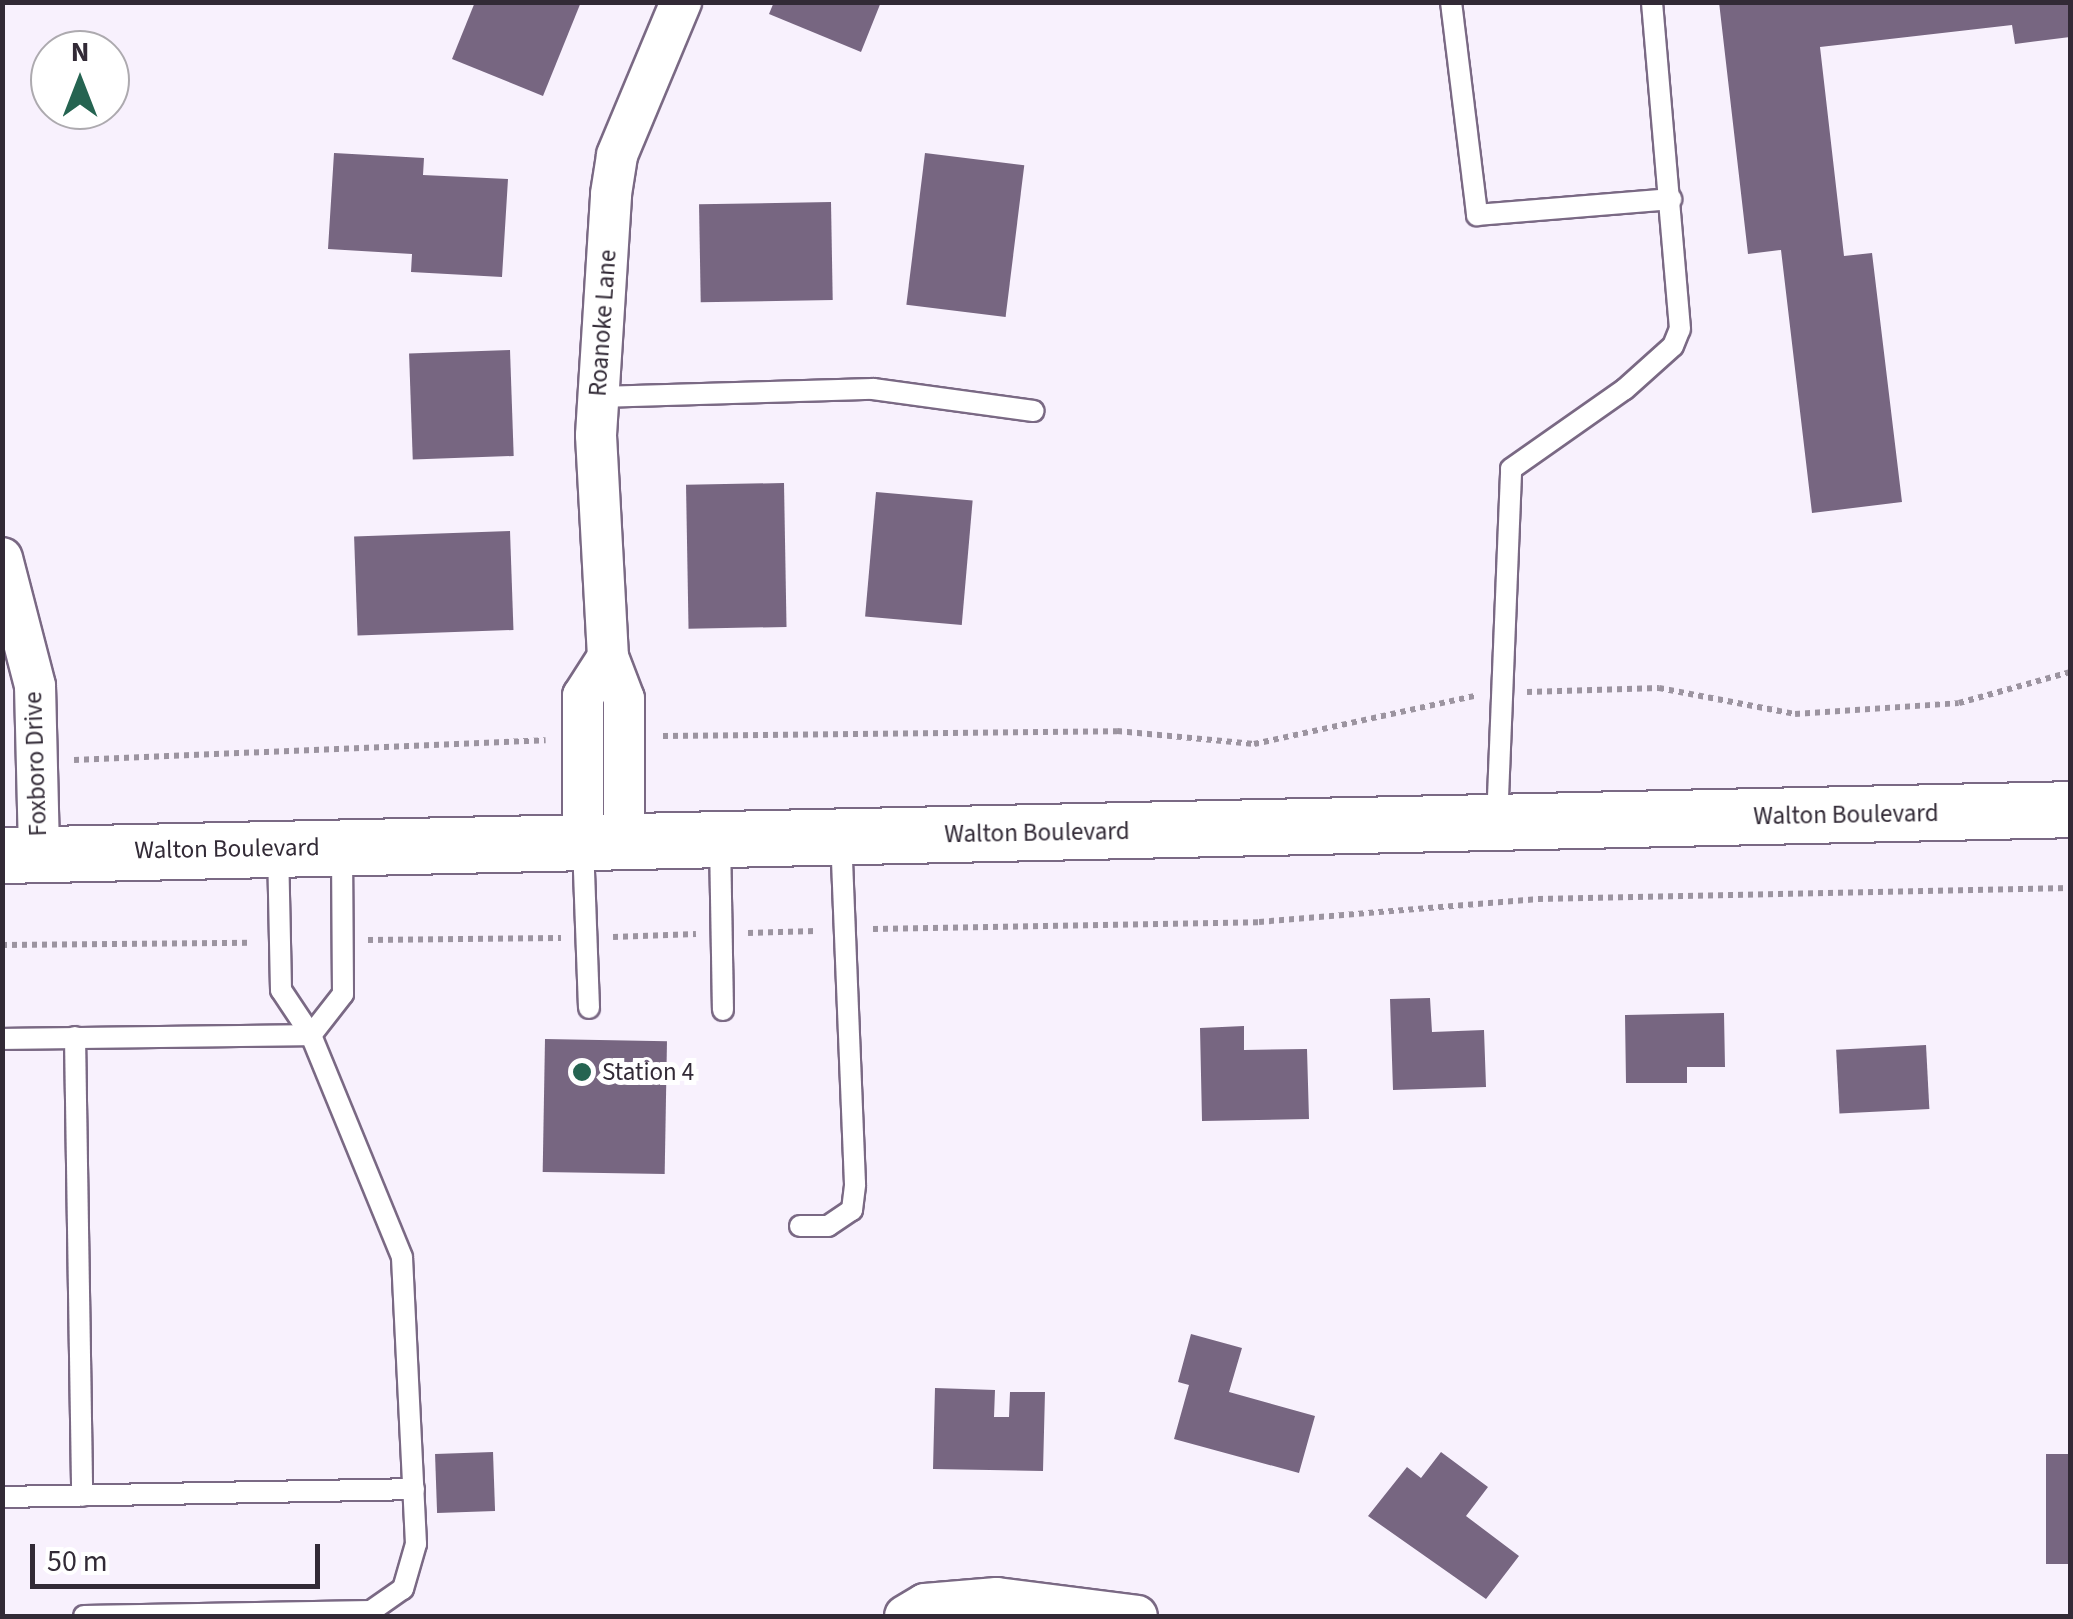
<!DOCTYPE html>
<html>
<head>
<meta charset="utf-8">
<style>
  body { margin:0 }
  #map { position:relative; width:2073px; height:1619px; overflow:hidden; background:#f8f1fd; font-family:"Source Sans 3",sans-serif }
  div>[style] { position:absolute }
  .building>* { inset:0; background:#776681; transform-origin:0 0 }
  .path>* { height:6px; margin-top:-3px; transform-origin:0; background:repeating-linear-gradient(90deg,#9c94a0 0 5px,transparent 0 10px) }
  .roads { filter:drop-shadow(2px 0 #7a6984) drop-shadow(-2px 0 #7a6984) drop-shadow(0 2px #7a6984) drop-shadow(0 -2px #7a6984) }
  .lane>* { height:20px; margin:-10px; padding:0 10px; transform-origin:10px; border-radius:10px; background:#fff }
  .street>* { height:40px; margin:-20px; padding:0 20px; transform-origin:20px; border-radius:20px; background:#fff }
  .secondary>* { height:55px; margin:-27.5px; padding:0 27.5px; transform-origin:27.5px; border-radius:27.5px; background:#fff }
  .dots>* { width:28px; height:28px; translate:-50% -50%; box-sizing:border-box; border:5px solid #fff; border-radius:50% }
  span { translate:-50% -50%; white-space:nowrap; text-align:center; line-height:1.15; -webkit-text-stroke:10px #fff; paint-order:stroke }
  .street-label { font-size:25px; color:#322a36 }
  .poi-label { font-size:25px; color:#322a36 }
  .left { translate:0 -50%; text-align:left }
  .frame { position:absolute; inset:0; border:5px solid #322a36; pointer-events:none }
  .north { position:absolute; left:30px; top:30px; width:100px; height:100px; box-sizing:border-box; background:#fff; border:2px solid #adaaaf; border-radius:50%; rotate:0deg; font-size:28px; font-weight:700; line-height:40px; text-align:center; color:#322a36 }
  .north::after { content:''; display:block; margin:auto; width:35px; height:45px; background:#256451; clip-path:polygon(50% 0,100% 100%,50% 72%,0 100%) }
  .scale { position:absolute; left:30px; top:1544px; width:290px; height:45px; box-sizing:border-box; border:5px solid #322a36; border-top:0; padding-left:12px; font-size:30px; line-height:35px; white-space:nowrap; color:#322a36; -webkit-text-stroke:8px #fff; paint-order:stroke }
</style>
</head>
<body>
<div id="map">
  <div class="building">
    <i style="clip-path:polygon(475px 2px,581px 2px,543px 96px,452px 59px)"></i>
    <i style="clip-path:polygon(774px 2px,881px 2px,861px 52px,769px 14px)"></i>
    <i style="clip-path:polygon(1719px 2px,2070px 2px,2070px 37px,2015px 44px,2012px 25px,1820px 47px,1844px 256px,1872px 253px,1902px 502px,1812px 513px,1781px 250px,1748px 254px)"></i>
    <i style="clip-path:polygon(334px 153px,424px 158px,423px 175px,508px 179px,502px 277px,411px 272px,412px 254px,328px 249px)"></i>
    <i style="left:925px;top:153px;width:100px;height:153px;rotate:7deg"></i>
    <i style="left:831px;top:202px;width:98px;height:132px;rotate:89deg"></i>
    <i style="left:510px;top:350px;width:106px;height:101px;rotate:88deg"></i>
    <i style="left:784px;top:483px;width:144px;height:98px;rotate:89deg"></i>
    <i style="left:876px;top:492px;width:97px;height:125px;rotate:5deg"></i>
    <i style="left:510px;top:531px;width:99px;height:156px;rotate:88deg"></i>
    <i style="clip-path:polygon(1430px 998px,1432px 1032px,1484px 1030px,1486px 1087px,1393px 1090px,1390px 999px)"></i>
    <i style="clip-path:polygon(1724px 1013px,1725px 1067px,1687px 1067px,1687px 1083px,1626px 1083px,1625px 1015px)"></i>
    <i style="clip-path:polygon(1244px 1026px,1244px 1050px,1307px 1049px,1309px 1119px,1202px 1121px,1200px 1028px)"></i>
    <i style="left:545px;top:1039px;width:122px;height:133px;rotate:1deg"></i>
    <i style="left:1926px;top:1045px;width:64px;height:90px;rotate:87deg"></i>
    <i style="clip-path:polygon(1191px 1334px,1242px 1348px,1229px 1392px,1315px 1416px,1299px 1473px,1174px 1439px,1189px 1385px,1178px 1382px)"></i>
    <i style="clip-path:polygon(935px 1388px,995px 1390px,994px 1417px,1009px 1417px,1010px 1392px,1045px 1392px,1043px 1471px,933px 1469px)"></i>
    <i style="left:493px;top:1452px;width:59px;height:58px;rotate:88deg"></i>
    <i style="clip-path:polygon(1441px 1452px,1488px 1487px,1466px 1516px,1519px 1556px,1486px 1599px,1368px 1516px,1407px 1467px,1421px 1478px)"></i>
    <i style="left:2046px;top:1454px;width:24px;height:110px"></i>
  </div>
  <div class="path">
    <i style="left:1527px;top:692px;width:132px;rotate:-1.7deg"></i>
    <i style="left:1659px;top:688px;width:138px;rotate:10.8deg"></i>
    <i style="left:1795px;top:714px;width:164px;rotate:-3.8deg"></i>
    <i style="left:1959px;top:703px;width:115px;rotate:-15.6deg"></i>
    <i style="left:663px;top:736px;width:454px;rotate:-0.6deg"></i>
    <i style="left:1117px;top:731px;width:138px;rotate:5.4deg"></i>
    <i style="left:1254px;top:744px;width:226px;rotate:-12.3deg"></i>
    <i style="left:74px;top:760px;width:472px;rotate:-2.4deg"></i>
    <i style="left:873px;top:929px;width:386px;rotate:-1deg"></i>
    <i style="left:1259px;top:922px;width:280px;rotate:-4.7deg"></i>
    <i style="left:1538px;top:899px;width:532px;rotate:-1.18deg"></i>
    <i style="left:748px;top:933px;width:68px;rotate:-1.7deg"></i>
    <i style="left:613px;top:937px;width:83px;rotate:-2.1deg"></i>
    <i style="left:368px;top:940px;width:193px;rotate:-0.6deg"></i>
    <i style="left:2px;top:945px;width:249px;rotate:-0.5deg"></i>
  </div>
  <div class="roads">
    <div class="lane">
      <i style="left:1451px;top:2px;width:215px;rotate:83deg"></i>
      <i style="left:1477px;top:215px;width:195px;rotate:-4.7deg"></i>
      <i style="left:599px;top:397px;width:274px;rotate:-1.7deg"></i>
      <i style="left:873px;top:389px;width:162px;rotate:7.8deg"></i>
      <i style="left:1497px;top:822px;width:353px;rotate:-87.7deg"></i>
      <i style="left:1511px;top:469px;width:139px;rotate:-35.1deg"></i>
      <i style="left:1625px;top:389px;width:64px;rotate:-41.9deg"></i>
      <i style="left:1673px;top:346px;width:18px;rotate:-68deg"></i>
      <i style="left:1680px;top:329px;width:328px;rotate:-94.9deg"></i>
      <i style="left:720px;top:840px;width:170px;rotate:89deg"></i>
      <i style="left:583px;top:844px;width:164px;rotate:87.9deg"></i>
      <i style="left:311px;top:1035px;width:52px;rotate:-52deg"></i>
      <i style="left:343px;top:994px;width:146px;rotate:-90.4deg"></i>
      <i style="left:75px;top:1037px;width:459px;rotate:89.1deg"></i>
      <i style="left:2px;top:1039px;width:309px;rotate:-0.7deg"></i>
      <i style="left:800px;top:1226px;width:28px"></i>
      <i style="left:828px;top:1226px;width:29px;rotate:-34deg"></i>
      <i style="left:852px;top:1210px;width:26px;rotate:-83deg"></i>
      <i style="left:855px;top:1184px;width:346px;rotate:-92.3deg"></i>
      <i style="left:2px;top:1497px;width:412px;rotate:-1.1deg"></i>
      <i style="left:84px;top:1616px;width:287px;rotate:-1deg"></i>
      <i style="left:371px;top:1611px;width:39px;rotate:-35deg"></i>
      <i style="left:403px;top:1589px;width:47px;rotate:-73.9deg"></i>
      <i style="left:416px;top:1544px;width:287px;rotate:-92.8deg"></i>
      <i style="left:402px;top:1257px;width:240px;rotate:-112.3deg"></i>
      <i style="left:311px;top:1035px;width:54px;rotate:-123.7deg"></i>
      <i style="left:281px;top:990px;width:138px;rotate:-91.2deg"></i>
    </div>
    <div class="street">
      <i style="left:2px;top:558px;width:132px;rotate:75.5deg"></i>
      <i style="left:35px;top:686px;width:168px;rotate:88.6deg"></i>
      <i style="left:624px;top:840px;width:141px;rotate:-90deg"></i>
      <i style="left:624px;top:699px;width:45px;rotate:-110.9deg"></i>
      <i style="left:608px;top:657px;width:222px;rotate:-93.1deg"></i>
      <i style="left:596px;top:435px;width:241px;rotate:-86.4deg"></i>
      <i style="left:611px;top:194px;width:39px;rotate:-81deg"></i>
      <i style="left:617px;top:155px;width:166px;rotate:-67.3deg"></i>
      <i style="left:583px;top:842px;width:146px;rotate:-90deg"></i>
      <i style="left:583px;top:696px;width:46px;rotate:-57.3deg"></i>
      <i style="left:905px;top:1616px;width:23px;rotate:-31deg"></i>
      <i style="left:925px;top:1604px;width:72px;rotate:-4.8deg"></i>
      <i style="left:997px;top:1598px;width:141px;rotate:7.3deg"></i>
    </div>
    <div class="secondary">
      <i style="left:2px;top:855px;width:2069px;rotate:-1.27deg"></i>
    </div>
  </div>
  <div class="dots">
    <i style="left:582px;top:1072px;background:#256451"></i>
  </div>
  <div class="street-label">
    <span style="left:603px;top:323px;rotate:-86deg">Roanoke Lane</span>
    <span style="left:36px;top:764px;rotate:-92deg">Foxboro Drive</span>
    <span style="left:1846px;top:815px;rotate:-1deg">Walton Boulevard</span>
    <span style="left:1037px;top:833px;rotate:-1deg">Walton Boulevard</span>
    <span style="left:227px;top:849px;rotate:-1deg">Walton Boulevard</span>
  </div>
  <div class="poi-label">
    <span class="left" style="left:602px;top:1072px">Station 4</span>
  </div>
  <div class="frame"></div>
  <div class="north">N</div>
  <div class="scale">50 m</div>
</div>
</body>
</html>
